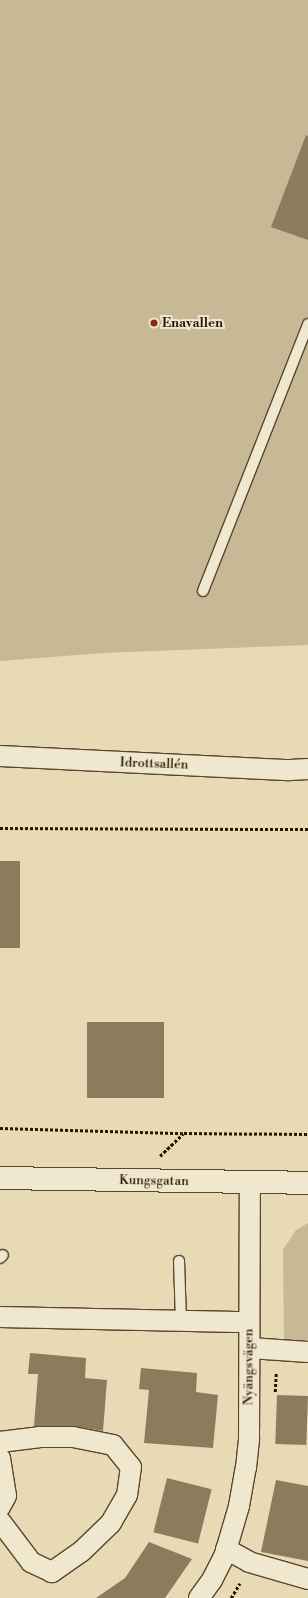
<!DOCTYPE html>
<html>
<head>
<meta charset="utf-8">
<style>
  body { margin:0 }
  #map { position:relative; width:308px; height:1598px; overflow:hidden; background:#e7dab4; font-family:"Libre Bodoni",serif }
  div>[style] { position:absolute }
  .green>* { inset:0; background:#c7b995 }
  .building>* { inset:0; background:#8b7c5e; transform-origin:0 0 }
  .path>* { height:2.5px; margin-top:-1.25px; transform-origin:0; background:repeating-linear-gradient(90deg,#281600 0 3px,transparent 0 5px) }
  .roads { filter:drop-shadow(1px 0 #58472d) drop-shadow(-1px 0 #58472d) drop-shadow(0 1px #58472d) drop-shadow(0 -1px #58472d) }
  .service>* { height:10px; margin:-5px; padding:0 5px; transform-origin:5px; border-radius:5px; background:#efe7ce }
  .minor>* { height:20px; margin:-10px; padding:0 10px; transform-origin:10px; border-radius:10px; background:#efe7ce }
  .tertiary>* { height:22px; margin:-11px; padding:0 11px; transform-origin:11px; border-radius:11px; background:#efe7ce }
  .dots>* { width:11px; height:11px; translate:-50% -50%; box-sizing:border-box; border:2px solid #efe7ce; border-radius:50% }
  span { translate:-50% -50%; white-space:nowrap; text-align:center; line-height:1.15; -webkit-text-stroke:4px #efe7ce; paint-order:stroke }
  .poi-label { font-size:13px; color:#281600; font-weight:700 }
  .left { translate:0 -50%; text-align:left }
  .street-label { font-size:13px; color:#281600 }
</style>
</head>
<body>
<div id="map">
  <div class="green">
    <i style="clip-path:polygon(0 0,308px 0,308px 645px,103px 653px,0 661px)"></i>
    <i style="clip-path:polygon(308px 1223px,308px 1340px,284px 1340px,283px 1250px,296px 1230px)"></i>
  </div>
  <div class="building">
    <i style="clip-path:polygon(306px 135px,308px 136px,308px 240px,271px 227px)"></i>
    <i style="left:0;top:861px;width:20px;height:87px"></i>
    <i style="left:87px;top:1022px;width:77px;height:76px"></i>
    <i style="clip-path:polygon(30px 1353px,86px 1358px,85px 1378px,107px 1380px,103px 1431px,73px 1426px,34px 1426px,38px 1374px,28px 1374px)"></i>
    <i style="clip-path:polygon(141px 1368px,197px 1373px,196px 1392px,218px 1395px,213px 1448px,144px 1443px,149px 1390px,139px 1389px)"></i>
    <i style="left:277px;top:1395px;width:31px;height:49px;rotate:2deg"></i>
    <i style="left:167px;top:1478px;width:46px;height:56px;rotate:14deg"></i>
    <i style="clip-path:polygon(276px 1480px,308px 1486px,308px 1561px,261px 1552px)"></i>
    <i style="clip-path:polygon(149px 1542px,192px 1559px,165px 1598px,96px 1598px,125px 1578px)"></i>
  </div>
  <div class="path">
    <i style="left:0;top:828px;width:308px;rotate:0.2deg"></i>
    <i style="left:0;top:1128px;width:184px;rotate:1.6deg"></i>
    <i style="left:184px;top:1133px;width:124px;rotate:0.5deg"></i>
    <i style="left:160px;top:1156px;width:32px;rotate:-44deg"></i>
    <i style="left:275px;top:1392px;width:19px;rotate:-87deg"></i>
    <i style="left:231px;top:1598px;width:17px;rotate:-59deg"></i>
  </div>
  <div class="roads">
    <div class="service">
      <i style="left:203px;top:591px;width:287px;rotate:-68.5deg"></i>
      <i style="left:0;top:1258px;width:4px;rotate:-45deg"></i>
      <i style="left:179px;top:1261px;width:59px;rotate:88.1deg"></i>
    </div>
    <div class="minor">
      <i style="left:0;top:756px;width:290px;rotate:2.8deg"></i>
      <i style="left:290px;top:770px;width:18px;rotate:-3deg"></i>
      <i style="left:0;top:1317px;width:249px;rotate:1.2deg"></i>
      <i style="left:250px;top:1348px;width:58px;rotate:3.9deg"></i>
      <i style="left:0;top:1442px;width:39px;rotate:-7deg"></i>
      <i style="left:39px;top:1437px;width:34px"></i>
      <i style="left:73px;top:1437px;width:41px;rotate:11.3deg"></i>
      <i style="left:113px;top:1445px;width:28px;rotate:51deg"></i>
      <i style="left:131px;top:1467px;width:28px;rotate:98deg"></i>
      <i style="left:127px;top:1495px;width:32px;rotate:120deg"></i>
      <i style="left:111px;top:1523px;width:40px;rotate:136deg"></i>
      <i style="left:82px;top:1551px;width:37px;rotate:145deg"></i>
      <i style="left:52px;top:1572px;width:23px;rotate:-155deg"></i>
      <i style="left:31px;top:1562px;width:51px;rotate:-127.1deg"></i>
      <i style="left:0;top:1458px;width:38px;rotate:81deg"></i>
      <i style="left:6px;top:1496px;width:13px;rotate:119deg"></i>
      <i style="left:226px;top:1549px;width:26px;rotate:29deg"></i>
      <i style="left:249px;top:1562px;width:61px;rotate:16.1deg"></i>
      <i style="left:199px;top:1598px;width:22px;rotate:-54deg"></i>
      <i style="left:212px;top:1580px;width:29px;rotate:-63deg"></i>
      <i style="left:225px;top:1554px;width:50px;rotate:-73.7deg"></i>
      <i style="left:239px;top:1506px;width:39px;rotate:-80deg"></i>
      <i style="left:246px;top:1468px;width:31px;rotate:-84deg"></i>
      <i style="left:249px;top:1437px;width:254px;rotate:-89.8deg"></i>
    </div>
    <div class="tertiary">
      <i style="left:0;top:1178px;width:308px;rotate:0.9deg"></i>
    </div>
  </div>
  <div class="dots">
    <i style="left:154px;top:323px;background:#8f2418"></i>
  </div>
  <div class="poi-label">
    <span class="left" style="left:162px;top:323px">Enavallen</span>
  </div>
  <div class="street-label">
    <span style="left:154px;top:764px;rotate:2deg">Idrottsallén</span>
    <span style="left:154px;top:1181px;rotate:1deg">Kungsgatan</span>
    <span style="left:249px;top:1367px;rotate:-90deg">Nyängsvägen</span>
  </div>
</div>
</body>
</html>
